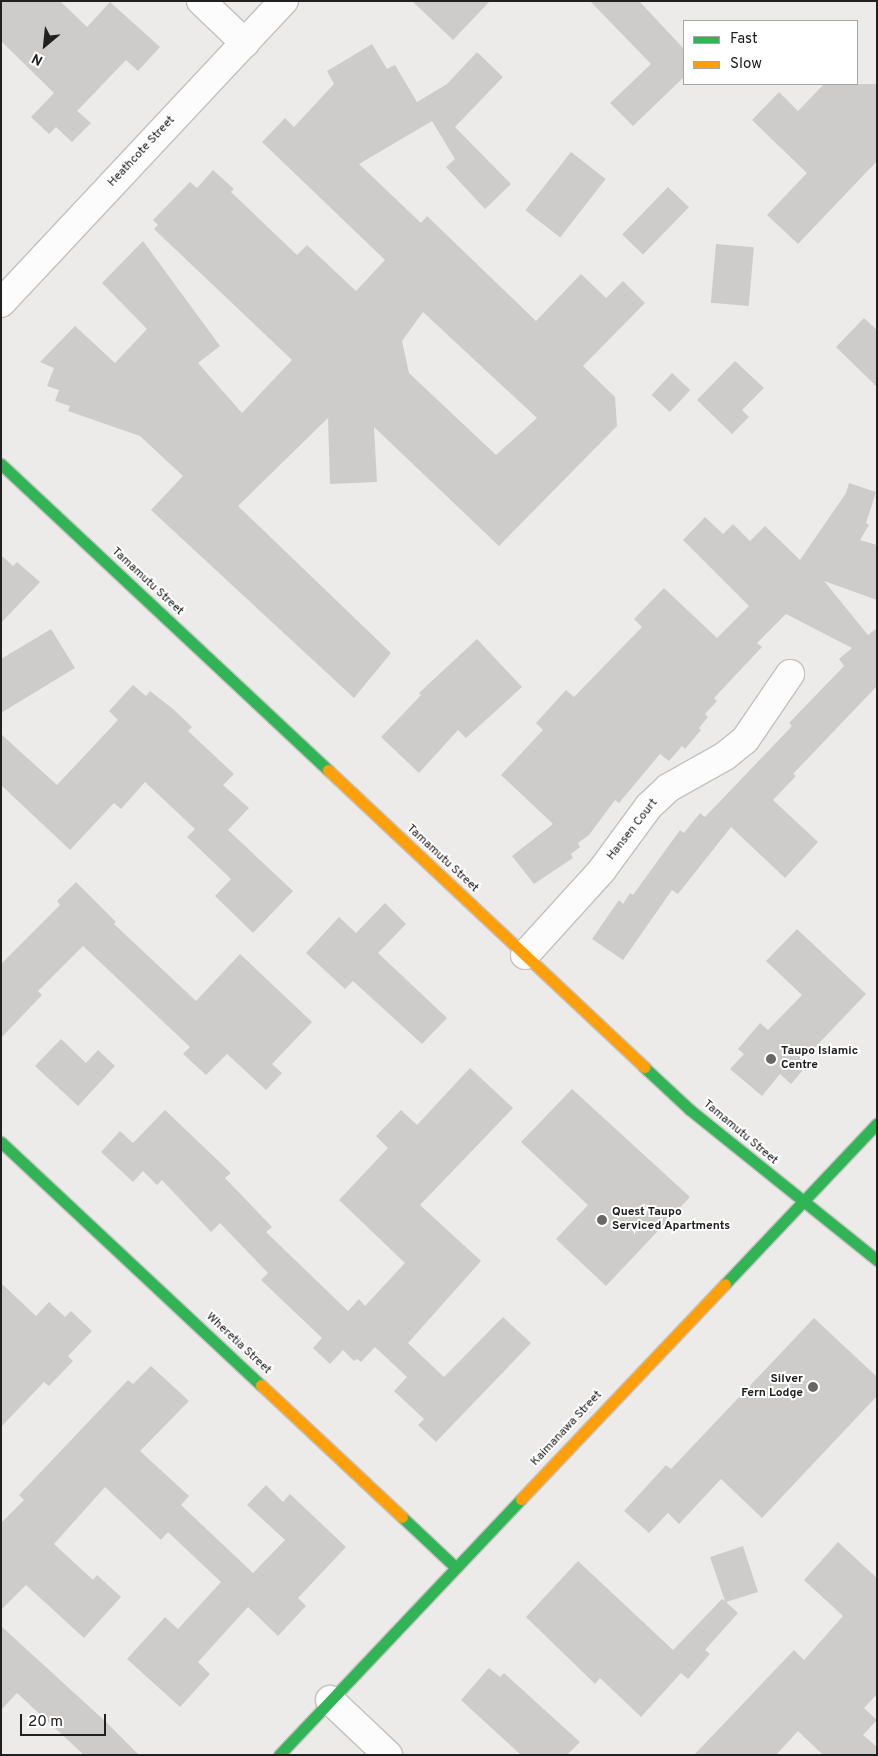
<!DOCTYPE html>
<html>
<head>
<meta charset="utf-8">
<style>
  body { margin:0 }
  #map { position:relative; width:878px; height:1756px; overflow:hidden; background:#edebe9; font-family:Overpass,sans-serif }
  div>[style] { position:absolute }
  .building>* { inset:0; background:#ceccca; transform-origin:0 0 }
  .roads { filter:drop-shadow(1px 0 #c3c2c1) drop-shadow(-1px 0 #c3c2c1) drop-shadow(0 1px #c3c2c1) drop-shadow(0 -1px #c3c2c1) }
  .street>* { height:28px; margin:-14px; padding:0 14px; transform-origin:14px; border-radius:14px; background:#fcfcfc }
  .fast>* { height:11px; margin:-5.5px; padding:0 5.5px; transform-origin:5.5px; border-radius:5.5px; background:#30b455 }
  .slow>* { height:11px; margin:-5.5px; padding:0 5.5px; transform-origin:5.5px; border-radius:5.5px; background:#ff9f0a }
  .dots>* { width:14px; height:14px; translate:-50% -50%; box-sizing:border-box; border:2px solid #fff; border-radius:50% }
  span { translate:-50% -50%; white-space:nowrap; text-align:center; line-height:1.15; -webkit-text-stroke:4px #fff; paint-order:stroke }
  .street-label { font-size:12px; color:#202020 }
  .poi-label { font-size:12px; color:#202020; font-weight:700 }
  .left { translate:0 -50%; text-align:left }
  .right { translate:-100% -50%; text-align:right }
  .frame { position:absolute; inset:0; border:2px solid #202020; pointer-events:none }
  .legend { position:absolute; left:683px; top:20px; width:175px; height:65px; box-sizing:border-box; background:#fff; border:1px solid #a6a6a6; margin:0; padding:6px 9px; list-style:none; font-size:15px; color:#202020 }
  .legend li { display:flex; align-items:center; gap:10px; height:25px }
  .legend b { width:25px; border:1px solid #a6a6a6 }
  .north { position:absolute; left:20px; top:20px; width:50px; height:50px; -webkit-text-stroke:4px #fff; paint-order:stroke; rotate:208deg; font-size:14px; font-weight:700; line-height:20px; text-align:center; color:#202020 }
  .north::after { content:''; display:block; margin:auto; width:18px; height:22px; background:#202020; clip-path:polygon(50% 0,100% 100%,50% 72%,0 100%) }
  .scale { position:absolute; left:20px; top:1714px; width:86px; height:22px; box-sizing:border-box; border:2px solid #202020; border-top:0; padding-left:6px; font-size:15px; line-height:18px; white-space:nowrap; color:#202020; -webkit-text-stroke:4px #fff; paint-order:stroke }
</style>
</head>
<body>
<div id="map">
  <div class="building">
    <i style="clip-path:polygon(1px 1px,60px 1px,87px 27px,110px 2px,160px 47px,138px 71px,126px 60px,77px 111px,91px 123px,72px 142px,56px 127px,49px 134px,31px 117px,54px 93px,1px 41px)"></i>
    <i style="clip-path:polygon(412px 1px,490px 1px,453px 40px)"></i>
    <i style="clip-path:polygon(590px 1px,639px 1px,684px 49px,684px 77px,633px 126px,610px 103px,651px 64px)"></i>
    <i style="clip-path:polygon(evenodd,372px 44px,387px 69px,395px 65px,417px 102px,447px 84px,477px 52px,503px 77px,455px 127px,511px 184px,485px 209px,446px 167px,455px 159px,432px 121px,359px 164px,421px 223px,427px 216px,536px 321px,581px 274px,606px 298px,623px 281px,645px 303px,583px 366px,615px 397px,617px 426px,499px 546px,374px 427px,377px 482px,330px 484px,328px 418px,238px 506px,391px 653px,354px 698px,151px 510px,183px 476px,140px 436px,68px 411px,70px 406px,55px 401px,59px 390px,47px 386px,54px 368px,40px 362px,75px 326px,115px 363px,147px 329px,102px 283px,143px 241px,220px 346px,198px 363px,242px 413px,292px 360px,154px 229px,158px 225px,153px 220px,190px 182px,197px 188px,213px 170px,234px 189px,231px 192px,297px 255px,307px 245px,356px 291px,385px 260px,262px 142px,285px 118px,294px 127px,334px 84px,327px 71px,372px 44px,423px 312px,537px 418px,496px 455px,409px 373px,402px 341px,423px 312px)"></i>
    <i style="clip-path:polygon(824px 84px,877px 84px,877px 161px,798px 244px,767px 215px,807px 173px,752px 120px,779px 92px,798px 111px)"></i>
    <i style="left:571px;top:152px;width:44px;height:74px;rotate:38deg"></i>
    <i style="left:668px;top:187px;width:29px;height:66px;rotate:44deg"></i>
    <i style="left:716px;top:244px;width:38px;height:59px;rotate:5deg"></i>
    <i style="clip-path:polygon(864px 318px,877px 330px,877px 387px,836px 347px)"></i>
    <i style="clip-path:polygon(735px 361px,764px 388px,742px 410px,749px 417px,732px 434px,697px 400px)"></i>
    <i style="left:672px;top:373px;width:25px;height:30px;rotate:43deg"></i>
    <i style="clip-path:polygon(849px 483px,876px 492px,866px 523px,869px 525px,860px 540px,877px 545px,877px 600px,824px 581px,868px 635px,877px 628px,877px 686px,793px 774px,796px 776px,773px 800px,818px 842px,785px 878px,731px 827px,678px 894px,672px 890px,623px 960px,592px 939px,619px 900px,623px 904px,630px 893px,633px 895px,680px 830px,684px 833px,700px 813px,705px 817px,792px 726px,789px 723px,844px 666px,839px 659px,852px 648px,786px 614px,757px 643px,762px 647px,714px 698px,717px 701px,705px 714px,708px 717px,699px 728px,701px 730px,685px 749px,682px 746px,669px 761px,660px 754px,619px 803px,615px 800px,589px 835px,578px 843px,580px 847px,571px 854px,573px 858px,534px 884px,512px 856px,553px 824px,501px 775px,543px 730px,536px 723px,566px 690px,574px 697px,642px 627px,634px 619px,664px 588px,717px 638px,749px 606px,683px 540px,705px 517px,723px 534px,733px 524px,750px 541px,765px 526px,800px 560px,846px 493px)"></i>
    <i style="clip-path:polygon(1px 555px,13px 566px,17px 562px,40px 582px,1px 623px)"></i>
    <i style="clip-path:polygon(51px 629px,75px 668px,1px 713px,1px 659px)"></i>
    <i style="clip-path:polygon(477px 639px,522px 687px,466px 738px,458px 730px,419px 773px,381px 737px,421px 695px,419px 693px)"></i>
    <i style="clip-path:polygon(133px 685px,146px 696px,150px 691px,173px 709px,192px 727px,188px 731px,234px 774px,223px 785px,249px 808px,228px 830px,293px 891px,253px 933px,215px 896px,231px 879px,187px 837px,195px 829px,145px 782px,121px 809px,114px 803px,70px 850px,1px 785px,1px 734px,57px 785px,118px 720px,109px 711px)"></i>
    <i style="clip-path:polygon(76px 882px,116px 922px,114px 924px,196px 1001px,240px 954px,312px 1022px,272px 1064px,282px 1073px,266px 1090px,227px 1054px,206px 1075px,183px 1054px,190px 1047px,83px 946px,38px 991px,42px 995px,1px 1038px,1px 964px,60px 905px,57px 901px)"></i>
    <i style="clip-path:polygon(385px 903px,406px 924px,378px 953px,447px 1018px,422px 1044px,353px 981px,345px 989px,306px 953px,339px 917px,356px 933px)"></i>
    <i style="clip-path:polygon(797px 929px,866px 994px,803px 1060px,808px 1064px,791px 1084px,780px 1074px,762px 1096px,730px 1069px,744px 1054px,738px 1049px,760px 1023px,768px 1030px,802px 995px,766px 961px)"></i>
    <i style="clip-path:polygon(61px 1039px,86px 1063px,98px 1050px,115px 1066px,78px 1106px,35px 1066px)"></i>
    <i style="clip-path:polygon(470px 1068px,513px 1108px,420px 1205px,481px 1261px,408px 1343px,444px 1377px,503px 1317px,531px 1343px,436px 1442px,418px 1425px,424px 1419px,394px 1391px,407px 1377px,375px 1347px,361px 1362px,357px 1359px,354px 1361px,343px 1350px,330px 1364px,313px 1348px,322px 1338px,261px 1280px,268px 1273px,220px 1223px,211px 1232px,162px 1180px,157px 1185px,143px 1171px,133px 1182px,101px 1152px,120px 1131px,133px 1143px,165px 1110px,231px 1173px,225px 1178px,272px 1227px,266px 1232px,348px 1311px,359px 1299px,365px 1306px,405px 1263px,339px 1200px,388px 1148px,376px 1136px,401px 1110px,417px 1125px)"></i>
    <i style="clip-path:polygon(572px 1089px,690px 1197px,606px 1286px,556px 1239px,588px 1205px,521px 1142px)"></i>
    <i style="clip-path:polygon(1px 1283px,36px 1316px,49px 1302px,65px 1317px,71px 1311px,92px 1331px,68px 1356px,73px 1361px,49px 1386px,44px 1382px,1px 1427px)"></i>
    <i style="clip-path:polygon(814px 1318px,877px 1377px,877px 1396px,762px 1518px,721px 1479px,679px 1524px,668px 1513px,649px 1533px,624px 1511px,666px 1465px,671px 1469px)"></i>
    <i style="clip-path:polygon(151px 1366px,189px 1401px,140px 1451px,189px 1496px,181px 1505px,253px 1573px,285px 1540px,247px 1505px,266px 1485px,283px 1502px,290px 1494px,346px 1547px,298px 1598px,306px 1606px,278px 1636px,248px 1607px,198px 1662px,210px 1674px,180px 1707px,127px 1659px,165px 1617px,178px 1629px,221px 1582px,168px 1532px,161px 1540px,105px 1487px,54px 1544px,93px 1580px,97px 1575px,121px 1597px,84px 1638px,26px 1585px,1px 1610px,1px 1523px,24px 1500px,19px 1495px,128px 1380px,133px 1384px)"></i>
    <i style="clip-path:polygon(838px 1542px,877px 1578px,877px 1694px,864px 1708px,877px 1720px,863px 1735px,877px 1747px,877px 1755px,823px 1755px,798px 1731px,776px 1755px,694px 1755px,794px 1650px,804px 1660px,843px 1616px,804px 1580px)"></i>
    <i style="clip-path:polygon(743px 1546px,758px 1592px,726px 1602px,738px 1613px,705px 1650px,710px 1654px,688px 1679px,681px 1673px,641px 1717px,600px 1678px,595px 1684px,526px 1617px,578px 1561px,673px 1650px,722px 1599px,725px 1601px,710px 1557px)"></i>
    <i style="clip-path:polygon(1px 1626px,106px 1722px,139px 1755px,84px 1755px,17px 1693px,1px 1710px)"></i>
    <i style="clip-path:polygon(489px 1668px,500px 1677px,504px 1673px,580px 1742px,567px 1755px,521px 1755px,461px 1700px)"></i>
  </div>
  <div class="roads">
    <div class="street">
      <i style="left:201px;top:1px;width:61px;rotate:43.7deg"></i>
      <i style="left:1px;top:303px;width:414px;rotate:-46.9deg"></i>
      <i style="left:525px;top:955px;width:115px;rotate:-47.8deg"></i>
      <i style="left:602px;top:870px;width:79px;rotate:-53.7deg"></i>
      <i style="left:649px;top:806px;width:26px;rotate:-43deg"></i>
      <i style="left:668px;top:788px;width:65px;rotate:-29.3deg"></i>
      <i style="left:725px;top:756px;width:26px;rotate:-39deg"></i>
      <i style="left:745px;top:740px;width:80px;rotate:-55.7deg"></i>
      <i style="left:330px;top:1700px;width:80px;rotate:43.5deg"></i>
    </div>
    <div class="fast">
      <i style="left:1px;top:464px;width:448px;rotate:43.1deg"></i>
      <i style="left:644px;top:1067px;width:62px;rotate:43deg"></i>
      <i style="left:689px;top:1109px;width:241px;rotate:38.8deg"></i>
      <i style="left:1px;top:1142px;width:356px;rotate:43.1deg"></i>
      <i style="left:725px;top:1284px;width:221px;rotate:-46.6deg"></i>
      <i style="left:402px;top:1517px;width:73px;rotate:43.3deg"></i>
      <i style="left:279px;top:1755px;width:352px;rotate:-46.6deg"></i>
    </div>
    <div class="slow">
      <i style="left:328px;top:770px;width:434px;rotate:43.2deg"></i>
      <i style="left:261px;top:1385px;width:193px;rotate:43.1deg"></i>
      <i style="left:521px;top:1499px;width:296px;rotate:-46.5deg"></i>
    </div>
  </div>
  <div class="dots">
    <i style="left:771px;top:1059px;background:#686766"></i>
    <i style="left:602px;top:1220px;background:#686766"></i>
    <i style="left:813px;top:1387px;background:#686766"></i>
  </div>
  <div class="street-label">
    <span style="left:142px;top:152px;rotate:-47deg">Heathcote Street</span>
    <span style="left:147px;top:582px;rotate:43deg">Tamamutu Street</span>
    <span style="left:633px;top:830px;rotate:-52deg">Hansen Court</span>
    <span style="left:442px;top:859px;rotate:43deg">Tamamutu Street</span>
    <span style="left:740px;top:1133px;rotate:40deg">Tamamutu Street</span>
    <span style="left:238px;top:1344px;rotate:43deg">Wheretia Street</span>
    <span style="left:567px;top:1429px;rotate:-47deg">Kaimanawa Street</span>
  </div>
  <div class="poi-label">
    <span class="left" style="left:781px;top:1059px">Taupo Islamic<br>Centre</span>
    <span class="left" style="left:612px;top:1220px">Quest Taupo<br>Serviced Apartments</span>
    <span class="right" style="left:803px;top:1387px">Silver<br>Fern Lodge</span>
  </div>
  <div class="frame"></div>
  <ul class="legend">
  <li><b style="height:6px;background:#30b455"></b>Fast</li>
  <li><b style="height:6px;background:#ff9f0a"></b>Slow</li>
  </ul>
  <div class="north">N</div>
  <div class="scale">20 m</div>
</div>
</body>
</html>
